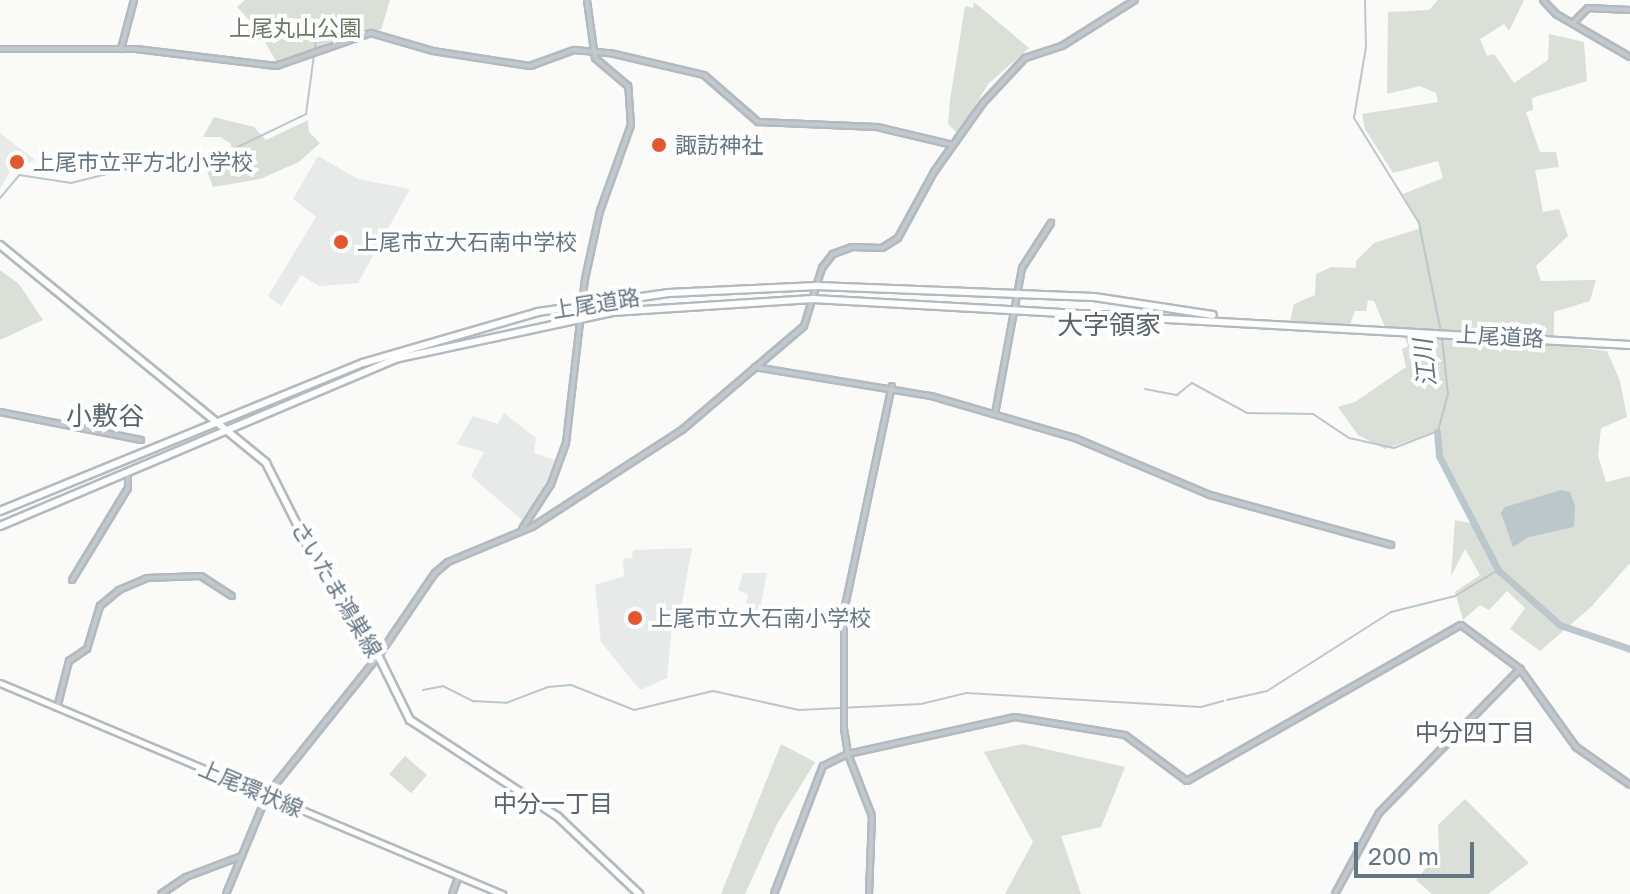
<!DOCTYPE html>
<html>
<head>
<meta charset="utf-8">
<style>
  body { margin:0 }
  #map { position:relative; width:1630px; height:894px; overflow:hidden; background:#fafaf8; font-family:"Golos Text","Noto Sans JP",sans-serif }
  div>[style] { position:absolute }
  .built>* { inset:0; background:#e8e9e9 }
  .green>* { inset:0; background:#dadfd7; transform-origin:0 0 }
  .water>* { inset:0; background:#bbc7cb }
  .stream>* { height:2px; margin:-1px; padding:0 1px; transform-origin:1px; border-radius:1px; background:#bbc7cb }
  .river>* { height:7px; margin:-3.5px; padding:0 3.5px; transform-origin:3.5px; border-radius:3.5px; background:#bbc7cb }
  .roads { filter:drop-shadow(2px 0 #b3babf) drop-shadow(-2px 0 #b3babf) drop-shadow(0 2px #b3babf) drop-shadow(0 -2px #b3babf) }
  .tertiary>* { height:4px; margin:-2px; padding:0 2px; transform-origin:2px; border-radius:2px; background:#c3c8cc }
  .secondary>* { height:5px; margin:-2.5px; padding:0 2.5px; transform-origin:2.5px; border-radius:2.5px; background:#fff }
  .primary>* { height:6px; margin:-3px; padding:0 3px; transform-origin:3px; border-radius:3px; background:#fff }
  .trunk>* { height:6px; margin:-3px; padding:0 3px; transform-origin:3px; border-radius:3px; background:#fff }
  .dots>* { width:22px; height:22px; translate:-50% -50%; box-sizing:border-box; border:4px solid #fff; border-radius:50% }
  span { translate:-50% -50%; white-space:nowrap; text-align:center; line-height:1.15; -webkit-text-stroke:8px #fff; paint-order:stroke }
  .park-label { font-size:22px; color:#687a64 }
  .poi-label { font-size:22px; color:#657683 }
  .left { translate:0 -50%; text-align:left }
  .street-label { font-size:22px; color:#657683 }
  .water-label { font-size:24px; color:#60757c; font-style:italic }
  .neighbourhood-label { font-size:24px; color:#57646e }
  .quarter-label { font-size:26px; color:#57646e }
  .scale { position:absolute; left:1354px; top:842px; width:120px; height:36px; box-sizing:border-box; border:4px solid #657683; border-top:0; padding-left:10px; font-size:24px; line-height:28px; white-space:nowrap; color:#657683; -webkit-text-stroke:6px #fff; paint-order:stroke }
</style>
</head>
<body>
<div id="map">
  <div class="built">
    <i style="clip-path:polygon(0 133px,35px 160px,10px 171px,0 189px)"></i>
    <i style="clip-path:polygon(318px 156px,358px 179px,410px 189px,358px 283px,319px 286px,301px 275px,281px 306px,268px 296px,316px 217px,293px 199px)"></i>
    <i style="clip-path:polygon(504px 413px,536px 438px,534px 453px,558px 461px,523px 521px,471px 476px,484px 452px,457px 444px,473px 416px,498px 424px)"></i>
    <i style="clip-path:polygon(692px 548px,681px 608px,674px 607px,667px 678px,640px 690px,601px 642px,595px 585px,624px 576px,623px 559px,632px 558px,633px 550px)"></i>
    <i style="clip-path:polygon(743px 573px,767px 573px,759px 614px,744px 612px,748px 595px,738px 590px)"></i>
  </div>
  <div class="green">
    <i style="clip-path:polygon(245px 0,390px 0,381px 30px,355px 32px,277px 63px,264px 40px,248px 31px,249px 20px,237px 7px)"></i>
    <i style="clip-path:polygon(1438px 0,1524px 0,1509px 31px,1504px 24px,1480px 39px,1487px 56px,1494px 54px,1514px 83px,1548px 60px,1549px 34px,1584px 42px,1587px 81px,1532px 98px,1533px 110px,1526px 112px,1540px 152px,1556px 152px,1559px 167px,1535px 170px,1543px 212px,1559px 209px,1568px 236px,1536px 266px,1541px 281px,1596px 280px,1590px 301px,1554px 312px,1554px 345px,1607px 351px,1620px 381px,1627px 417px,1601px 428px,1598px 456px,1606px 482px,1630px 476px,1630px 563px,1591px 607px,1540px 651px,1510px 629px,1525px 608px,1507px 591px,1489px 610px,1480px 605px,1463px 620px,1455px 592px,1480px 575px,1465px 549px,1451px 576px,1455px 520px,1470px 523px,1471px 518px,1439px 456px,1437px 431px,1385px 449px,1358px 435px,1338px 407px,1355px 402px,1406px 367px,1402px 349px,1408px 346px,1403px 332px,1388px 334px,1374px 301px,1368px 300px,1366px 311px,1355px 311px,1350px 325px,1290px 321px,1294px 304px,1315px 295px,1316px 274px,1331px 267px,1356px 268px,1356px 261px,1374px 243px,1421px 228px,1403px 194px,1443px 178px,1438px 161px,1393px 173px,1365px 129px,1362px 114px,1438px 102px,1436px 93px,1420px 86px,1387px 94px,1388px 12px,1429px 10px)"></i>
    <i style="clip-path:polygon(974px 2px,1029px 48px,988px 84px,958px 134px,948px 124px,950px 100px,965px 6px,973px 8px)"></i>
    <i style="clip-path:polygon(214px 117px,254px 127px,266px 140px,308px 120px,309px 132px,320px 143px,299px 162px,260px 179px,213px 187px,204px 163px,233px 155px,231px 144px,221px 137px,203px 137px)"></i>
    <i style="clip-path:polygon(0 270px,19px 284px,43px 320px,0 340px)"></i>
    <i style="clip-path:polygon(781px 744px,815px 762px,777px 824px,745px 894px,721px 894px)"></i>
    <i style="clip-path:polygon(1023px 744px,1125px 767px,1101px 827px,1061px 836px,1081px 894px,1005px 894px,1033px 842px,984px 752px)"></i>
    <i style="left:405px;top:756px;width:29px;height:24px;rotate:41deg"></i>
    <i style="clip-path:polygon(1465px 799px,1529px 863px,1488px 894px,1432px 894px,1416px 880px,1439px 852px,1438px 825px)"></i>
  </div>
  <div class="water">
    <i style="clip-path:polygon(1561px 490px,1570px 492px,1575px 506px,1574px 527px,1529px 537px,1513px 547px,1501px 513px,1505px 507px)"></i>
  </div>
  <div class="stream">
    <i style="left:1365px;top:0;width:47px;rotate:88.8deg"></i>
    <i style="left:1366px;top:47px;width:72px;rotate:99.6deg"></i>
    <i style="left:1354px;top:118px;width:123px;rotate:58.2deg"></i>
    <i style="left:1419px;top:223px;width:111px;rotate:78.6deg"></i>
    <i style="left:0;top:198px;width:30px;rotate:-50deg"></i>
    <i style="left:19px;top:175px;width:53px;rotate:8.7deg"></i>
    <i style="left:71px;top:183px;width:111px;rotate:-14deg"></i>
    <i style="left:179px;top:156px;width:40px"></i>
    <i style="left:219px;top:156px;width:97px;rotate:-25.8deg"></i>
    <i style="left:306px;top:114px;width:90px;rotate:-82.3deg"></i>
    <i style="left:1145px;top:389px;width:33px;rotate:11deg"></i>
    <i style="left:1177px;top:395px;width:19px;rotate:-39deg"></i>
    <i style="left:1192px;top:383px;width:63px;rotate:28.6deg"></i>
    <i style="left:1247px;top:413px;width:66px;rotate:0.9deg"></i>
    <i style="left:1313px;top:414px;width:43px;rotate:33.7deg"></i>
    <i style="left:1349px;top:438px;width:46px;rotate:12.5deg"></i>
    <i style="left:1394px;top:448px;width:47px;rotate:-21.1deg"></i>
    <i style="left:1438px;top:431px;width:38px;rotate:-75deg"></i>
    <i style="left:1448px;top:394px;width:56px;rotate:-96.1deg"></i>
    <i style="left:423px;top:690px;width:20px;rotate:-11deg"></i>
    <i style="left:443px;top:686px;width:34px;rotate:27deg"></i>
    <i style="left:473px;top:701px;width:33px;rotate:3deg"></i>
    <i style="left:506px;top:703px;width:45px;rotate:-20.9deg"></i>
    <i style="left:548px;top:687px;width:23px;rotate:-5deg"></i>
    <i style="left:571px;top:685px;width:68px;rotate:21.6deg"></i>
    <i style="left:634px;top:710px;width:81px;rotate:-13.5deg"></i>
    <i style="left:713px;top:691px;width:88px;rotate:12.5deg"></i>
    <i style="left:799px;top:710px;width:122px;rotate:-2.8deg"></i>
    <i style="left:921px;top:704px;width:46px;rotate:-13.7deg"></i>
    <i style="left:966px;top:693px;width:235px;rotate:3.4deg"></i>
    <i style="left:1201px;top:707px;width:23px;rotate:-15deg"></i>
    <i style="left:1227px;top:700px;width:41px;rotate:-12.7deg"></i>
    <i style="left:1267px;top:691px;width:147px;rotate:-32.5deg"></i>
    <i style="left:1391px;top:612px;width:66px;rotate:-14deg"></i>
    <i style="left:1455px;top:596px;width:50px;rotate:-31.2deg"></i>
  </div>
  <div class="river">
    <i style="left:1437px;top:432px;width:24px;rotate:85deg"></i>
    <i style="left:1439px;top:456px;width:128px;rotate:62.6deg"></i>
    <i style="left:1498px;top:570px;width:83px;rotate:41.6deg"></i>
    <i style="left:1560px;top:625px;width:74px;rotate:18.9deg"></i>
  </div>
  <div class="roads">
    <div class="tertiary">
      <i style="left:1543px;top:0;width:19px;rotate:47deg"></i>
      <i style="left:1556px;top:14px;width:86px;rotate:30.2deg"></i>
      <i style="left:1573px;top:23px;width:21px;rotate:-45deg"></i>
      <i style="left:1588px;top:8px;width:42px;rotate:2.7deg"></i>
      <i style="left:0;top:49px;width:136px"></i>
      <i style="left:136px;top:49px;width:141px;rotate:6.9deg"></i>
      <i style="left:276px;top:66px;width:101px;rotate:-19.2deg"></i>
      <i style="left:371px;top:33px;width:65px;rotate:16.2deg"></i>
      <i style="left:433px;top:51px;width:98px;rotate:8.8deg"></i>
      <i style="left:530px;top:66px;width:47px;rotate:-20deg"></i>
      <i style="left:574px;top:50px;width:36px;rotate:5deg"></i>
      <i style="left:610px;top:53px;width:97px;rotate:13.2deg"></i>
      <i style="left:704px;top:75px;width:72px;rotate:41deg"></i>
      <i style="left:758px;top:122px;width:119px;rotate:2.4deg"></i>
      <i style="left:877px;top:127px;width:78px;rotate:13.3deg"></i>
      <i style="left:121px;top:49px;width:51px;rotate:-75.1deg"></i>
      <i style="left:755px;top:367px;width:178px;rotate:9.4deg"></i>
      <i style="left:931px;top:396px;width:150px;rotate:16.3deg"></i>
      <i style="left:1075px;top:438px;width:147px;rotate:22.9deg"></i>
      <i style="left:1210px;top:495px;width:188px;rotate:15.4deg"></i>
      <i style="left:0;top:412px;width:144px;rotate:11.2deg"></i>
      <i style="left:995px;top:414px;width:148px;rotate:-79.5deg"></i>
      <i style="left:1022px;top:268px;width:54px;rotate:-57.2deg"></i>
      <i style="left:522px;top:529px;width:54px;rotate:-57.2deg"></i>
      <i style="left:551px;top:484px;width:44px;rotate:-69.9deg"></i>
      <i style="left:566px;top:443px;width:165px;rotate:-83.4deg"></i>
      <i style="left:585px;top:279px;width:70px;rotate:-77.6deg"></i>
      <i style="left:600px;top:211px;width:91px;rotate:-70.2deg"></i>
      <i style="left:631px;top:125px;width:39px;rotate:-94deg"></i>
      <i style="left:628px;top:86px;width:43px;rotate:-139.7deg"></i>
      <i style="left:595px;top:58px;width:59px;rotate:-97.9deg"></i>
      <i style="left:72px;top:580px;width:108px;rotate:-58.7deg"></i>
      <i style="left:128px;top:488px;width:10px;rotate:-90deg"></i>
      <i style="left:57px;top:708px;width:49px;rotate:-75.7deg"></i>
      <i style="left:69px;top:661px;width:22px;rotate:-34deg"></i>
      <i style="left:87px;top:649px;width:45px;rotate:-73.2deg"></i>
      <i style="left:100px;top:606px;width:25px;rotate:-40deg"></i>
      <i style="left:119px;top:590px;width:30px;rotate:-23deg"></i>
      <i style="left:147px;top:578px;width:54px;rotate:-2.1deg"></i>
      <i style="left:201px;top:576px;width:37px;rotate:33deg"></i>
      <i style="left:161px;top:894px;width:30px;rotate:-34deg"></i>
      <i style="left:186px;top:877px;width:60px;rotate:-20.6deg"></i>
      <i style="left:226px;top:894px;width:107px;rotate:-67.5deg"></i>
      <i style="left:267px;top:795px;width:179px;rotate:-51.3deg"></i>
      <i style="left:379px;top:655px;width:99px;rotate:-55.7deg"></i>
      <i style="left:435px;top:573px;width:17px;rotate:-40deg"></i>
      <i style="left:448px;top:562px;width:91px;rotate:-22.6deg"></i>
      <i style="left:532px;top:527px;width:179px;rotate:-32.9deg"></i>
      <i style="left:682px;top:430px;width:160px;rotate:-40.4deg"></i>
      <i style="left:804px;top:326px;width:61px;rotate:-72.8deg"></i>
      <i style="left:822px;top:268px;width:18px;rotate:-52deg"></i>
      <i style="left:833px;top:254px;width:20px;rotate:-20deg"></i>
      <i style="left:852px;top:247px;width:30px;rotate:2deg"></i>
      <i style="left:882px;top:248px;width:19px;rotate:-32deg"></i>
      <i style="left:898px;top:238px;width:75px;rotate:-61.4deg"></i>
      <i style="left:934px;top:172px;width:85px;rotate:-54.6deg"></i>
      <i style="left:983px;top:103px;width:62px;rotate:-47deg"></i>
      <i style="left:1025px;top:58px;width:39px;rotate:-18deg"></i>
      <i style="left:1062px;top:46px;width:86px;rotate:-32.2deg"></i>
      <i style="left:452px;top:894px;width:19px;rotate:-69deg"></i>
      <i style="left:774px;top:894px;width:137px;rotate:-69.1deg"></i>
      <i style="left:823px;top:766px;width:28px;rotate:-26deg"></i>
      <i style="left:848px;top:754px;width:171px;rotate:-12.5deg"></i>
      <i style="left:1015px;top:717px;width:111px;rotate:9.3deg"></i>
      <i style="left:1125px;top:735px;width:77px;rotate:36.6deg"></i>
      <i style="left:1187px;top:781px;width:315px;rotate:-29.7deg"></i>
      <i style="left:1461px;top:625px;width:74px;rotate:36.7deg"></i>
      <i style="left:1520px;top:669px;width:96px;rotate:54.3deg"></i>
      <i style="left:1576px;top:747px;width:66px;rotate:35.1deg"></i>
      <i style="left:869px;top:894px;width:78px;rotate:-87.8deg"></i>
      <i style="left:872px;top:816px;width:66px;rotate:-111.2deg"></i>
      <i style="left:848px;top:754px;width:26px;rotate:-99deg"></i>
      <i style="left:844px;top:728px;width:117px;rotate:-90deg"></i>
      <i style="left:844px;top:611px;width:230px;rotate:-78deg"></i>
      <i style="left:1335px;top:894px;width:92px;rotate:-61.5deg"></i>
      <i style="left:1379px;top:813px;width:202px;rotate:-45.6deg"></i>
    </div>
    <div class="secondary">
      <i style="left:0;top:683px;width:545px;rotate:22.8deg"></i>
    </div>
    <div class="primary">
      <i style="left:0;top:245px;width:344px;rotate:39.3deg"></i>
      <i style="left:266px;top:463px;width:93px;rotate:63.2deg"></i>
      <i style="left:308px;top:546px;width:123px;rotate:57deg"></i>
      <i style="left:375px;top:649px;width:79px;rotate:63.8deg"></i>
      <i style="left:410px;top:720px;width:177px;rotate:33.2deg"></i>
      <i style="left:558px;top:817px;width:112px;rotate:43.5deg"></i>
    </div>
    <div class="trunk">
      <i style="left:0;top:511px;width:392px;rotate:-22.2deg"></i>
      <i style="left:363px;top:363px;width:182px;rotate:-16.2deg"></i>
      <i style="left:538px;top:312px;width:132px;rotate:-8.3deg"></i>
      <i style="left:669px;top:293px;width:148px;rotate:-2.7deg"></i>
      <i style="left:817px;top:286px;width:277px;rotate:2.3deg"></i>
      <i style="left:1094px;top:297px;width:120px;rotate:8.6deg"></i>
      <i style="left:0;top:526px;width:429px;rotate:-22.9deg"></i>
      <i style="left:395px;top:359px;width:222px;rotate:-12.2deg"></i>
      <i style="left:612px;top:312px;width:201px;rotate:-3.7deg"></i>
      <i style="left:813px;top:299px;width:818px;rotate:3.22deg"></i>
    </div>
  </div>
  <div class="dots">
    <i style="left:659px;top:145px;background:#e4572e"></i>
    <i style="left:17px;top:162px;background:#e4572e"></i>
    <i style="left:341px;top:242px;background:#e4572e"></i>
    <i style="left:635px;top:618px;background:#e4572e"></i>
  </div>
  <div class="park-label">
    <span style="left:295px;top:28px">上尾丸山公園</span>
  </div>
  <div class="poi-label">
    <span class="left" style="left:675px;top:145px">諏訪神社</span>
    <span class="left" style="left:33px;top:162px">上尾市立平方北小学校</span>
    <span class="left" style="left:357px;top:242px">上尾市立大石南中学校</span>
    <span class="left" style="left:651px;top:618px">上尾市立大石南小学校</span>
  </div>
  <div class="street-label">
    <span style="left:596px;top:303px;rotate:-9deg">上尾道路</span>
    <span style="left:1500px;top:336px;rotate:3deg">上尾道路</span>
    <span style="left:337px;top:589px;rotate:59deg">さいたま鴻巣線</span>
    <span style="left:251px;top:788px;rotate:23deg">上尾環状線</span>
  </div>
  <div class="water-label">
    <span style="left:1424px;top:363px;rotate:-96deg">江川</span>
  </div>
  <div class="neighbourhood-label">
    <span style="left:1475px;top:732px">中分四丁目</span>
    <span style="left:553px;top:803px">中分一丁目</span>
  </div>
  <div class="quarter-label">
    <span style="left:1109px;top:325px">大字領家</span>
    <span style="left:105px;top:416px">小敷谷</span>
  </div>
  <div class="scale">200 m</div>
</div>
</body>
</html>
